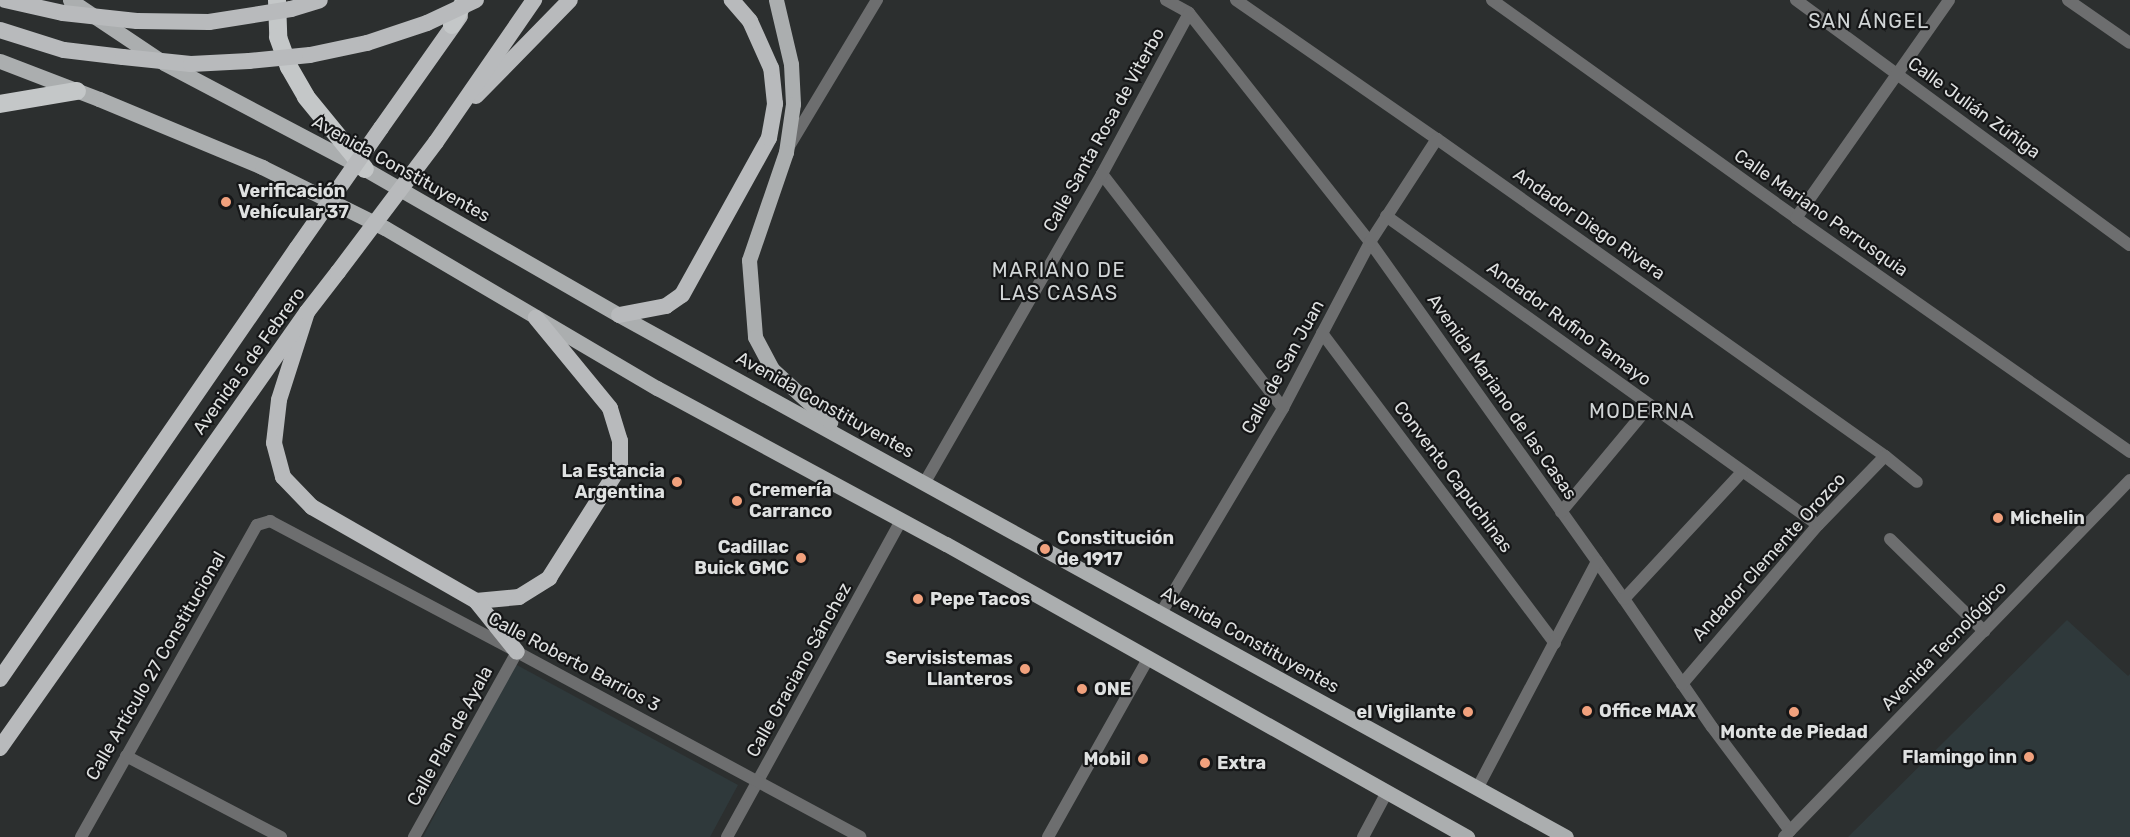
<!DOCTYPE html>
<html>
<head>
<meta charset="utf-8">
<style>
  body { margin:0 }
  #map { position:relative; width:2130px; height:837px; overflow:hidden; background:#2c2f2f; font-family:Rubik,sans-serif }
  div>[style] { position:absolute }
  .built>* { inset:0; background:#2f393b }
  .minor>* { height:12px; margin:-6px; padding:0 6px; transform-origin:6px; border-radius:6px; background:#6d6e6f }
  .tertiary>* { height:12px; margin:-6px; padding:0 6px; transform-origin:6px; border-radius:6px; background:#6d6e6f }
  .primary>* { height:15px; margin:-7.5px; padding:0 7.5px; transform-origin:7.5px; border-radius:7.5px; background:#abaeaf }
  .trunk>* { height:16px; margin:-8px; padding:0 8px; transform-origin:8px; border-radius:8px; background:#b8babc }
  .motorway>* { height:18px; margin:-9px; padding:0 9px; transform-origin:9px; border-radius:9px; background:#c4c7c8 }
  .trunk-bridge>* { height:16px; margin:-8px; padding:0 8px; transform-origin:8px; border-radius:8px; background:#b8babc }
  .dots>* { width:16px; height:16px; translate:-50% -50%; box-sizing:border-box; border:3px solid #151617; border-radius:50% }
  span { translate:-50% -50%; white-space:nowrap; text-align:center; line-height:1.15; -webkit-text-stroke:4.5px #151617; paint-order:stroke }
  .street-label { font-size:18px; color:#dfe1e1 }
  .poi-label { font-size:18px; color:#dfe1e1; font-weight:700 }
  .left { translate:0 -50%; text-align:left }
  .right { translate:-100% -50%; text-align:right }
  .neighbourhood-label { font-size:20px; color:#d1d5d6; letter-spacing:1.5px }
</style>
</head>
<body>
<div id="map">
  <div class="built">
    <i style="clip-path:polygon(2067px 620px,2128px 676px,2130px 674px,2130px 837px,1848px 837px)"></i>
    <i style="clip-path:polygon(515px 664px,738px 785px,710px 837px,423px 837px)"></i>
  </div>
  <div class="minor">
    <i style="left:1166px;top:0;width:26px;rotate:29deg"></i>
    <i style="left:1189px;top:13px;width:292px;rotate:51.7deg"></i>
    <i style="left:1370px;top:242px;width:438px;rotate:54.6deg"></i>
    <i style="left:1624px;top:599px;width:155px;rotate:55.5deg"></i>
    <i style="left:1712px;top:727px;width:130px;rotate:53.1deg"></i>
    <i style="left:1236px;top:0;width:244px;rotate:34.7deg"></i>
    <i style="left:1437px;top:139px;width:549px;rotate:35.28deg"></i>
    <i style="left:1885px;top:456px;width:41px;rotate:39.1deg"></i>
    <i style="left:1492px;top:0;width:374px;rotate:35.6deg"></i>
    <i style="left:1796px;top:218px;width:408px;rotate:35deg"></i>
    <i style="left:1796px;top:0;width:414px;rotate:36.3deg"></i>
    <i style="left:2068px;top:0;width:75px;rotate:34.7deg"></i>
    <i style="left:788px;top:148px;width:173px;rotate:-59deg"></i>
    <i style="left:1102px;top:174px;width:296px;rotate:52.3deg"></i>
    <i style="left:1386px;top:216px;width:531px;rotate:35.58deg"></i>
    <i style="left:1796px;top:218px;width:266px;rotate:-54.9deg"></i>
    <i style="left:1322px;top:333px;width:388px;rotate:53.1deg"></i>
    <i style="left:925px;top:482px;width:355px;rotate:-60.1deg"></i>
    <i style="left:1102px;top:174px;width:183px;rotate:-61.6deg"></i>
    <i style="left:1561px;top:512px;width:139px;rotate:-50.2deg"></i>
    <i style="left:1890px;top:539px;width:132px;rotate:44.4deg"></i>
    <i style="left:1624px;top:599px;width:173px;rotate:-47.1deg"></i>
    <i style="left:1161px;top:613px;width:239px;rotate:-59.2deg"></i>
    <i style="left:1283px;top:408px;width:187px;rotate:-62.3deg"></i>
    <i style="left:1370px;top:242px;width:123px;rotate:-57deg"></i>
    <i style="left:1682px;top:684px;width:209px;rotate:-49.5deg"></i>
    <i style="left:1818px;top:525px;width:96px;rotate:-45.8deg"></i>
    <i style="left:126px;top:756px;width:175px;rotate:27.6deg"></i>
    <i style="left:1478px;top:787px;width:255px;rotate:-62.2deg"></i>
    <i style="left:81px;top:837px;width:358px;rotate:-60.6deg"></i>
    <i style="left:257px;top:525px;width:14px;rotate:-17deg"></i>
    <i style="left:270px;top:521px;width:280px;rotate:27.9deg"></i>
    <i style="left:517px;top:652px;width:212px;rotate:119.1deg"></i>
    <i style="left:727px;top:837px;width:362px;rotate:-61.2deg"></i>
    <i style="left:1048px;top:837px;width:204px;rotate:-60.7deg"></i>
  </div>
  <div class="tertiary">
    <i style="left:517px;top:652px;width:390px;rotate:28.3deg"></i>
    <i style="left:1363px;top:837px;width:51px;rotate:-61.9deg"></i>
    <i style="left:1784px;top:837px;width:497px;rotate:-45.9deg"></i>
  </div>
  <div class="primary">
    <i style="left:70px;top:0;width:113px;rotate:33.8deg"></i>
    <i style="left:164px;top:63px;width:227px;rotate:27.8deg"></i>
    <i style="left:365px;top:169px;width:293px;rotate:29.9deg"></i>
    <i style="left:619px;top:315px;width:1081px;rotate:28.86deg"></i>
    <i style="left:776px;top:0;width:66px;rotate:76.8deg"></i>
    <i style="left:791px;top:64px;width:40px;rotate:87.1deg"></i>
    <i style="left:793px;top:104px;width:49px;rotate:98.3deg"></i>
    <i style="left:786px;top:152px;width:114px;rotate:108.9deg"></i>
    <i style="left:749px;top:260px;width:77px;rotate:85.5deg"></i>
    <i style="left:755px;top:337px;width:36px;rotate:62deg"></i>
    <i style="left:772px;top:369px;width:79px;rotate:42.4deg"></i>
    <i style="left:0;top:61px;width:106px;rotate:21deg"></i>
    <i style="left:99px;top:99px;width:177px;rotate:22.6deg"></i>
    <i style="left:262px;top:167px;width:137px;rotate:26.4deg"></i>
    <i style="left:385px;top:228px;width:316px;rotate:30.5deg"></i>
    <i style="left:657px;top:388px;width:328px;rotate:28.4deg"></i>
    <i style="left:946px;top:544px;width:598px;rotate:29.35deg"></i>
  </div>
  <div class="trunk">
    <i style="left:476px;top:96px;width:134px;rotate:-45.6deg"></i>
    <i style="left:381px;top:128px;width:137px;rotate:-54.8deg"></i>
    <i style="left:436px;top:142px;width:173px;rotate:-55.4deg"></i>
    <i style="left:307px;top:312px;width:92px;rotate:107.7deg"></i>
    <i style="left:279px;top:400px;width:43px;rotate:96.6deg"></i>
    <i style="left:274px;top:443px;width:35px;rotate:75deg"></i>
    <i style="left:283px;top:477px;width:42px;rotate:46deg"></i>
    <i style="left:312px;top:507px;width:189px;rotate:29.8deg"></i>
    <i style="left:476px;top:601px;width:43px;rotate:-5.3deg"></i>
    <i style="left:519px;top:597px;width:36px;rotate:-32deg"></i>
    <i style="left:549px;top:578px;width:133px;rotate:-57.6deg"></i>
    <i style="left:620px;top:466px;width:25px;rotate:-90deg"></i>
    <i style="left:620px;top:441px;width:34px;rotate:-107deg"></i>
    <i style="left:610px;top:408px;width:117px;rotate:-129.4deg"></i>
    <i style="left:619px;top:315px;width:48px;rotate:-10.8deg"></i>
    <i style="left:666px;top:306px;width:19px;rotate:-35deg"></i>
    <i style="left:682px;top:295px;width:179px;rotate:-61deg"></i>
    <i style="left:769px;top:138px;width:35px;rotate:-80deg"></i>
    <i style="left:775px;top:104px;width:36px;rotate:-96deg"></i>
    <i style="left:771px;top:68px;width:51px;rotate:-114.1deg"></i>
    <i style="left:750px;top:21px;width:28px;rotate:-131deg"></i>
    <i style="left:476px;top:601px;width:65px;rotate:51.2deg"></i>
    <i style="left:0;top:679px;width:523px;rotate:-55.43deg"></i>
    <i style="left:0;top:748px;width:533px;rotate:-54.85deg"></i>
    <i style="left:307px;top:312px;width:51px;rotate:-52.2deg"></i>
  </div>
  <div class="motorway">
    <i style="left:277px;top:0;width:37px;rotate:88deg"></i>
    <i style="left:278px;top:37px;width:32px;rotate:70deg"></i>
    <i style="left:289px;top:67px;width:34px;rotate:60deg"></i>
    <i style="left:306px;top:97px;width:93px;rotate:50.7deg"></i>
    <i style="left:452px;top:25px;width:28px;rotate:-63deg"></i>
    <i style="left:0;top:104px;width:78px;rotate:-9.6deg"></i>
  </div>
  <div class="trunk-bridge">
    <i style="left:5px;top:0;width:59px;rotate:12.6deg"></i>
    <i style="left:63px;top:13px;width:74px;rotate:6.2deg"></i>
    <i style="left:137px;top:21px;width:72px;rotate:0.8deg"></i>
    <i style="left:209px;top:22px;width:83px;rotate:-9deg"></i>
    <i style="left:291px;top:9px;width:30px;rotate:-17deg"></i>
    <i style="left:0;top:30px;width:67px;rotate:17.4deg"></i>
    <i style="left:64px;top:50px;width:59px;rotate:6.8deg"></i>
    <i style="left:123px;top:57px;width:68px;rotate:5.9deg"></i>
    <i style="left:191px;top:64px;width:58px;rotate:-3deg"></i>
    <i style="left:249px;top:61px;width:61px;rotate:-5.6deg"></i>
    <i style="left:310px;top:55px;width:58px;rotate:-11.9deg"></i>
    <i style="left:367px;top:43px;width:63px;rotate:-18.4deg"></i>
    <i style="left:427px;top:23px;width:54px;rotate:-25.1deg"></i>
    <i style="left:297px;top:248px;width:146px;rotate:-55deg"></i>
    <i style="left:338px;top:272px;width:163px;rotate:-53deg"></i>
  </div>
  <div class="dots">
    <i style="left:226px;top:202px;background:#f1a17d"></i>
    <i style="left:677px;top:482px;background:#f1a17d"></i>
    <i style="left:737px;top:501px;background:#f1a17d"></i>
    <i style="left:1998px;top:518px;background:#f1a17d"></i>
    <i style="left:1045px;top:549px;background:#f1a17d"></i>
    <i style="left:801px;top:558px;background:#f1a17d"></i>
    <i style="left:918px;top:599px;background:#f1a17d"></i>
    <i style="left:1025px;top:669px;background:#f1a17d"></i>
    <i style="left:1082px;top:689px;background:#f1a17d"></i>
    <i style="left:1587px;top:711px;background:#f1a17d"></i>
    <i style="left:1468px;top:712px;background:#f1a17d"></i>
    <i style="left:1794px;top:712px;background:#f1a17d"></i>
    <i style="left:2029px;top:757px;background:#f1a17d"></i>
    <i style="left:1143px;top:759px;background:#f1a17d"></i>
    <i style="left:1205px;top:763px;background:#f1a17d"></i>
  </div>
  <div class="street-label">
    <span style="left:1974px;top:108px;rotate:36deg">Calle Julián Zúñiga</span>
    <span style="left:1104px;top:130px;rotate:-61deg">Calle Santa Rosa de Viterbo</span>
    <span style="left:401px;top:169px;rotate:29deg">Avenida Constituyentes</span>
    <span style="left:1821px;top:213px;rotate:35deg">Calle Mariano Perrusquia</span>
    <span style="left:1589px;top:224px;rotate:35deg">Andador Diego Rivera</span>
    <span style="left:1569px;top:324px;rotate:36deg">Andador Rufino Tamayo</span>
    <span style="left:249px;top:361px;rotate:-54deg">Avenida 5 de Febrero</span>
    <span style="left:1283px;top:367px;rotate:-61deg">Calle de San Juan</span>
    <span style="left:1502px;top:397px;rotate:55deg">Avenida Mariano de las Casas</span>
    <span style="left:825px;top:405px;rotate:29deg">Avenida Constituyentes</span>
    <span style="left:1453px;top:477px;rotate:53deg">Convento Capuchinas</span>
    <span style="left:1769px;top:557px;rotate:-48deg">Andador Clemente Orozco</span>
    <span style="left:1250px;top:640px;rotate:29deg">Avenida Constituyentes</span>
    <span style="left:1944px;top:646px;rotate:-46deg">Avenida Tecnológico</span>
    <span style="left:574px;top:662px;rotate:28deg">Calle Roberto Barrios 3</span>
    <span style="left:156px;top:666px;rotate:-60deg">Calle Artículo 27 Constitucional</span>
    <span style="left:799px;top:670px;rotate:-61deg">Calle Graciano Sánchez</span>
    <span style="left:450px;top:736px;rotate:-61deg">Calle Plan de Ayala</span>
  </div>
  <div class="poi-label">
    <span class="left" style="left:238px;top:202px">Verificación<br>Vehícular 37</span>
    <span class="right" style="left:665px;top:482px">La Estancia<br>Argentina</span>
    <span class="left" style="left:749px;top:501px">Cremería<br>Carranco</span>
    <span class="left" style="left:2010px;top:518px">Michelin</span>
    <span class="left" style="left:1057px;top:549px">Constitución<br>de 1917</span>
    <span class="right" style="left:789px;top:558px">Cadillac<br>Buick GMC</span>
    <span class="left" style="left:930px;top:599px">Pepe Tacos</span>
    <span class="right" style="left:1013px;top:669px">Servisistemas<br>Llanteros</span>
    <span class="left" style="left:1094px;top:689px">ONE</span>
    <span class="left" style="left:1599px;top:711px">Office MAX</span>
    <span class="right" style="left:1456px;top:712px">el Vigilante</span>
    <span style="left:1794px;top:732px">Monte de Piedad</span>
    <span class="right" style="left:2017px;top:757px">Flamingo inn</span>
    <span class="right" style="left:1131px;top:759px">Mobil</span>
    <span class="left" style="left:1217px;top:763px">Extra</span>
  </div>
  <div class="neighbourhood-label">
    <span style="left:1869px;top:21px">SAN ÁNGEL</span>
    <span style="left:1059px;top:282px">MARIANO DE<br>LAS CASAS</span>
    <span style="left:1642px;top:411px">MODERNA</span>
  </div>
</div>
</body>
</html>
